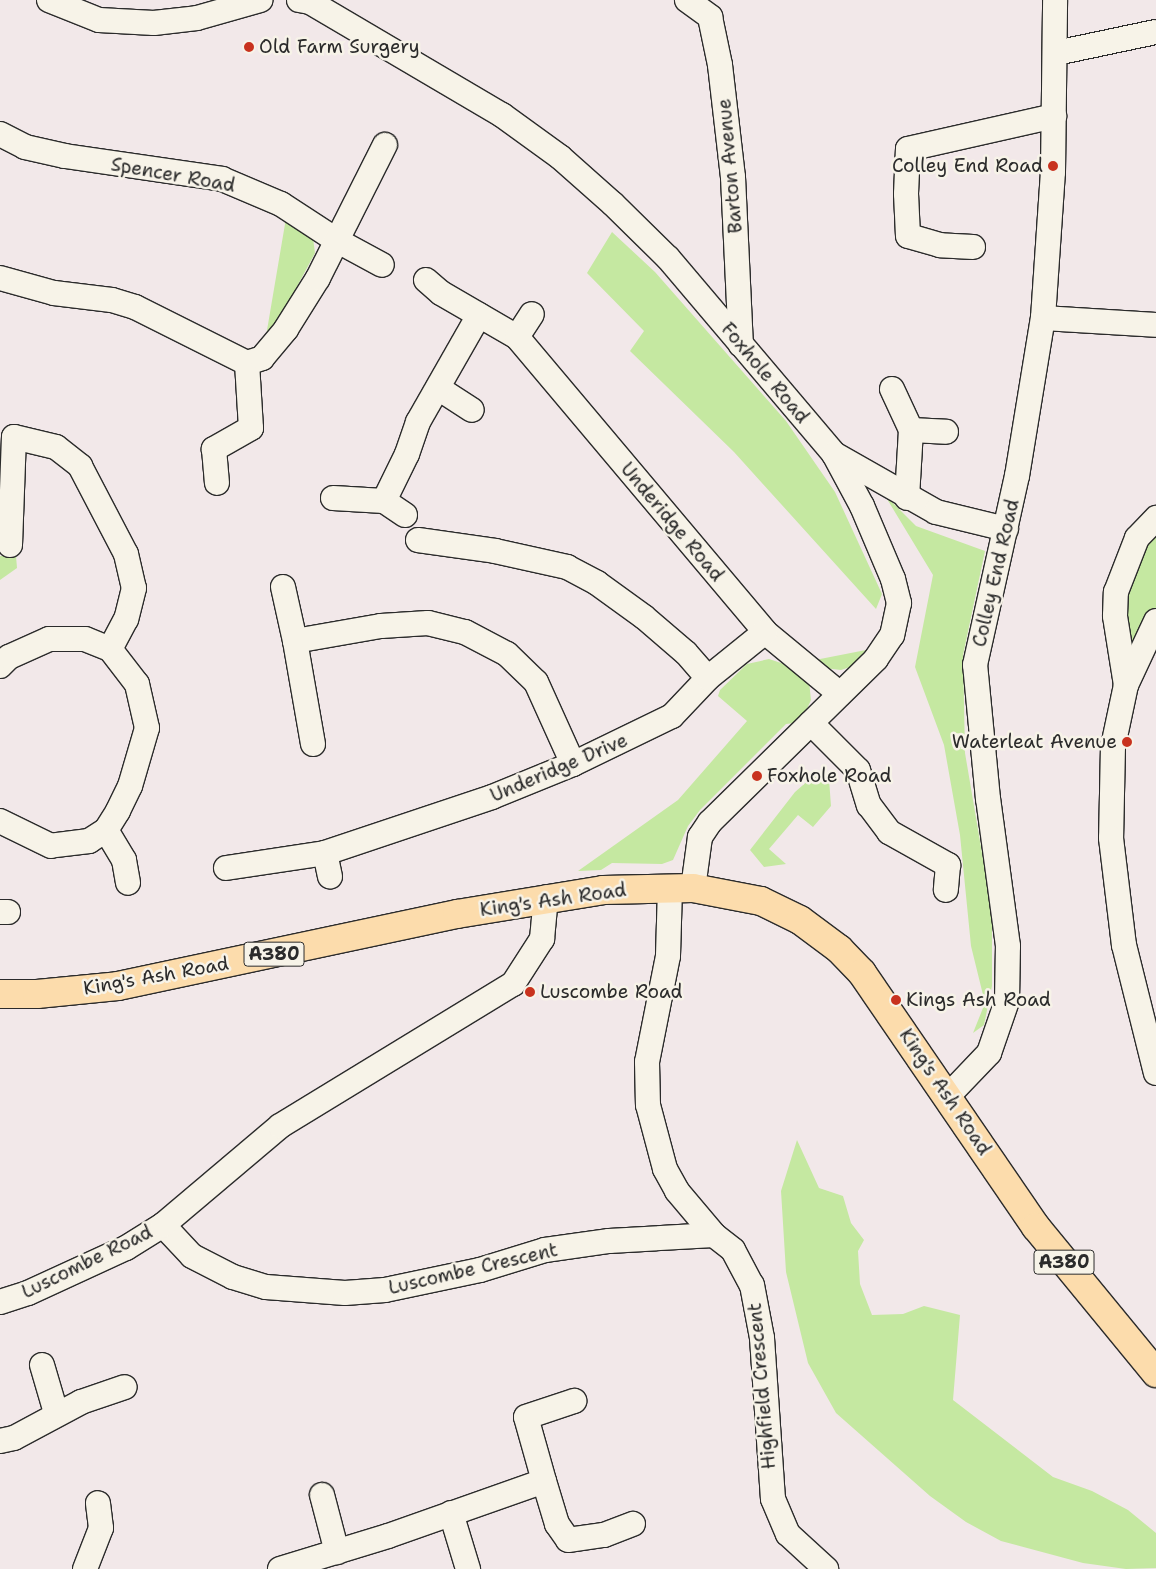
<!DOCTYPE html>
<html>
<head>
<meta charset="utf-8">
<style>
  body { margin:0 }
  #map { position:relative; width:1156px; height:1569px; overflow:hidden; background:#f2e8e9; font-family:"Shantell Sans",sans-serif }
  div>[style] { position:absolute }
  .green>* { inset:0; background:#c5e8a1 }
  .roads { filter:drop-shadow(1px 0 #2b2b2b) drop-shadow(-1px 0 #2b2b2b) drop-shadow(0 1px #2b2b2b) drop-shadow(0 -1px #2b2b2b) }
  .minor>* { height:24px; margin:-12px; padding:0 12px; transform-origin:12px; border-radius:12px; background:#f7f3e8 }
  .highway>* { height:28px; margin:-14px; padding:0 14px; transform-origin:14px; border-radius:14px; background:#fcdcac }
  .dots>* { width:14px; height:14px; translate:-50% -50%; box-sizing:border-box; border:2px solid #f7f3e8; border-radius:50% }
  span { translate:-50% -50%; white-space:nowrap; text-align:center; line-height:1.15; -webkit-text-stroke:5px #f7f3e8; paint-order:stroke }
  .shield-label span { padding:1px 4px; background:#f7f3e8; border:1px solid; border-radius:4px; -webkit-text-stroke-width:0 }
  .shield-label { font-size:18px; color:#2b2b2b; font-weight:700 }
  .poi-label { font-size:19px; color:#2b2b2b }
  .left { translate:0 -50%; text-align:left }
  .right { translate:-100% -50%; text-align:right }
  .street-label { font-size:19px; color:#2b2b2b }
</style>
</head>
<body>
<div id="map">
  <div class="green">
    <i style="clip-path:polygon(283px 214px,313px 238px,315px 253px,264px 348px,285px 224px)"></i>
    <i style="clip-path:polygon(612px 232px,655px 272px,786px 421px,835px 492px,882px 594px,876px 609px,734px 452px,630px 351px,644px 331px,587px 273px)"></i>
    <i style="clip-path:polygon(884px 494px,916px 526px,985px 551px,963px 655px,965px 753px,992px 912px,992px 986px,984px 1025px,973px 1033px,985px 1003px,971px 946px,960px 835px,944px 745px,915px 667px,933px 575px)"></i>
    <i style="clip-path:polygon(1156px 518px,1156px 621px,1120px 656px,1115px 616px)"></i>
    <i style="clip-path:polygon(0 556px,16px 556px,17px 568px,0 580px)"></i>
    <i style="clip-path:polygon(866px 650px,853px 666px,841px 670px,824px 668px,815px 660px)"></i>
    <i style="clip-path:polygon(769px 659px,784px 664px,809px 681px,811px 700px,806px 711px,794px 723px,786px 724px,700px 810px,688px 826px,673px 860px,662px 864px,612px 863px,601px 870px,578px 871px,678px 800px,747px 721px,718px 696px,720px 690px,747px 664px)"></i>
    <i style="clip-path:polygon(818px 772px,829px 779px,831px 806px,813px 827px,798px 815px,769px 849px,786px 864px,764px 867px,750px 850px,795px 792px)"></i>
    <i style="clip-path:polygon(797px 1140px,819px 1188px,843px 1196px,851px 1223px,864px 1240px,858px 1251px,860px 1284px,872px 1315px,903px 1314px,924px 1306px,960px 1315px,953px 1400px,1053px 1477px,1092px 1491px,1128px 1510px,1156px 1533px,1156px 1568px,1126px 1569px,1083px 1563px,1001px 1541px,966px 1522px,930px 1496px,836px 1413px,808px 1363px,786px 1272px,781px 1191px)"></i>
  </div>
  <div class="roads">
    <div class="minor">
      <i style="left:49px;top:0;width:54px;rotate:21.8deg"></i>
      <i style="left:99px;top:20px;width:55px;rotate:3.1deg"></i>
      <i style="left:154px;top:23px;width:43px;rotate:-6.6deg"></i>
      <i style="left:197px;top:18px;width:66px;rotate:-15.9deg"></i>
      <i style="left:299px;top:0;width:11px;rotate:10deg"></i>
      <i style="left:310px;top:2px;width:223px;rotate:30.5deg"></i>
      <i style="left:502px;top:115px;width:72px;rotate:35.9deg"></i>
      <i style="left:560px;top:157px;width:71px;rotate:41.6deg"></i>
      <i style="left:613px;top:204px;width:77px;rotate:44.5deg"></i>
      <i style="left:668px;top:258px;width:257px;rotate:49.7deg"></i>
      <i style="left:834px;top:454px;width:59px;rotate:61.7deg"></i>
      <i style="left:862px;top:506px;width:79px;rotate:67deg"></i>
      <i style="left:893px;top:579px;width:25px;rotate:76deg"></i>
      <i style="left:899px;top:603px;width:33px;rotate:102deg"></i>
      <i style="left:892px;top:635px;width:29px;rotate:124deg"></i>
      <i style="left:876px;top:659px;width:233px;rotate:135.5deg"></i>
      <i style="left:710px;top:822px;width:18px;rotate:124deg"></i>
      <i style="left:700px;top:837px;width:51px;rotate:97.8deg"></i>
      <i style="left:687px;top:0;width:29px;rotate:36deg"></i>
      <i style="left:710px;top:17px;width:49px;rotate:78.2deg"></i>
      <i style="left:720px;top:65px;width:113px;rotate:83.4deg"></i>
      <i style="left:733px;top:177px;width:168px;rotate:87.3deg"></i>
      <i style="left:1056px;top:53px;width:102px;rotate:-11.9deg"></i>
      <i style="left:0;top:134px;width:28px;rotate:27deg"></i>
      <i style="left:25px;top:147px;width:41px;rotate:12.7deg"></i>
      <i style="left:65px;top:156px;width:159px;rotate:8.3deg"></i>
      <i style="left:222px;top:179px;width:64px;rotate:23deg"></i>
      <i style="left:281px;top:204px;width:66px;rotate:33.2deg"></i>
      <i style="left:336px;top:240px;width:52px;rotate:28.5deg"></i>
      <i style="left:973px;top:247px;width:33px;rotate:-177deg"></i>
      <i style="left:940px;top:245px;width:33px;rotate:-164deg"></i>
      <i style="left:908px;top:236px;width:42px;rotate:-92.7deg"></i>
      <i style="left:906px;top:194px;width:45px;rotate:-87.5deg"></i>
      <i style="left:908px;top:149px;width:150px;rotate:-12.7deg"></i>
      <i style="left:0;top:278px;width:56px;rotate:15.5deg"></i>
      <i style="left:54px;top:293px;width:58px;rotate:6.9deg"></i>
      <i style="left:112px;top:300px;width:24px;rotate:17deg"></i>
      <i style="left:135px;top:307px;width:125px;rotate:26.6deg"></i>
      <i style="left:247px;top:363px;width:65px;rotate:86.5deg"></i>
      <i style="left:251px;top:428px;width:43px;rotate:150.4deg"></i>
      <i style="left:214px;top:449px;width:34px;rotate:85deg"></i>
      <i style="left:426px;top:280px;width:20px;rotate:41deg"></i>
      <i style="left:441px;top:293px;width:88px;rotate:30.1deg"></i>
      <i style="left:517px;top:337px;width:385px;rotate:49.9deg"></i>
      <i style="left:765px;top:632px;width:97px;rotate:39.6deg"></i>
      <i style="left:1043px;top:318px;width:113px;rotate:3.5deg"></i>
      <i style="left:517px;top:337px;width:27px;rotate:-57deg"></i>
      <i style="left:247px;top:363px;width:16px;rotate:-18deg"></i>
      <i style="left:262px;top:358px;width:38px;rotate:-50deg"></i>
      <i style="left:286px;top:329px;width:60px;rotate:-57.9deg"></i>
      <i style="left:318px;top:278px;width:149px;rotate:-63.3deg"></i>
      <i style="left:438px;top:388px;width:40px;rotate:32.9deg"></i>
      <i style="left:892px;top:389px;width:45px;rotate:65.1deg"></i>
      <i style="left:911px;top:430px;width:68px;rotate:93.4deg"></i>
      <i style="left:911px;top:430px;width:35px;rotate:3deg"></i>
      <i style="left:834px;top:454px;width:117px;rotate:29.6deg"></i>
      <i style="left:936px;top:512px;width:72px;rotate:13.7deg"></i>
      <i style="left:333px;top:498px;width:51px;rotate:3.4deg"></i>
      <i style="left:405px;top:515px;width:25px;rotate:-146deg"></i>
      <i style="left:384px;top:501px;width:52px;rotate:-63.9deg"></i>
      <i style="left:407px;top:454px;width:34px;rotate:-71deg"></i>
      <i style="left:418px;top:422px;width:123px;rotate:-60.3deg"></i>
      <i style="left:418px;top:540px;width:78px;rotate:8.1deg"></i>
      <i style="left:495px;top:551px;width:74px;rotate:12.5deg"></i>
      <i style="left:567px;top:567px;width:34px;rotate:28deg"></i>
      <i style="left:597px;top:583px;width:58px;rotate:35.9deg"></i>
      <i style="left:644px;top:617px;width:55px;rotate:40.6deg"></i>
      <i style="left:686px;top:653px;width:33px;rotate:49deg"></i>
      <i style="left:10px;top:545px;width:108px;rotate:-87.9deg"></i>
      <i style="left:14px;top:437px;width:43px;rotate:13.4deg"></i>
      <i style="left:56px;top:447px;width:31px;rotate:38deg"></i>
      <i style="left:80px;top:466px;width:99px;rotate:62.4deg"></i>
      <i style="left:126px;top:554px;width:35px;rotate:77deg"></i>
      <i style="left:134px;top:588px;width:32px;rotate:104deg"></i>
      <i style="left:126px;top:619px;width:34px;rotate:118deg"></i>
      <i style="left:283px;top:587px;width:55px;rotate:77.5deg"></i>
      <i style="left:1156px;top:621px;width:71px;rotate:115.1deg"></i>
      <i style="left:1126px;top:685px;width:62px;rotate:102deg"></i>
      <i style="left:1113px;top:746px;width:92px;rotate:91.2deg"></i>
      <i style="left:1111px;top:838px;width:108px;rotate:83.1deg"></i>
      <i style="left:1124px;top:945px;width:132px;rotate:76deg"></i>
      <i style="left:0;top:666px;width:13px;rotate:-45deg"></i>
      <i style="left:9px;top:657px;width:44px;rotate:-24.2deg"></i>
      <i style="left:49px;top:639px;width:36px"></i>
      <i style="left:85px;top:639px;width:27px;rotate:22deg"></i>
      <i style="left:110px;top:649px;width:44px;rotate:52.4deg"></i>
      <i style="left:137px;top:684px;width:45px;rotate:77.2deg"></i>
      <i style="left:147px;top:728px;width:60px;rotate:106.3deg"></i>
      <i style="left:130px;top:786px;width:28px;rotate:116deg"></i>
      <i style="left:118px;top:811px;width:22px;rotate:122deg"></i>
      <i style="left:106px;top:830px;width:20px;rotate:147deg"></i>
      <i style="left:89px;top:841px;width:38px;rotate:173deg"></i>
      <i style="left:51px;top:846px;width:57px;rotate:-153.9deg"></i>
      <i style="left:1126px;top:685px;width:70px;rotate:-99.1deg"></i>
      <i style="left:1115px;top:616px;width:24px;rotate:-88deg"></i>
      <i style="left:1116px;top:592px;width:58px;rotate:-68.7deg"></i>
      <i style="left:1137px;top:538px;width:28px;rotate:-46deg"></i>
      <i style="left:811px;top:723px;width:66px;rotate:45deg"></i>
      <i style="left:858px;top:770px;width:37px;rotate:73deg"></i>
      <i style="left:869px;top:805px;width:34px;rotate:53deg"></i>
      <i style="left:889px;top:832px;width:68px;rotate:29.2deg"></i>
      <i style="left:948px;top:865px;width:25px;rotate:95deg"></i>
      <i style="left:313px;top:744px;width:105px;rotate:-99.9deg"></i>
      <i style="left:295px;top:641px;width:87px;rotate:-9.9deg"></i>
      <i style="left:381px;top:626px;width:47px;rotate:-3.7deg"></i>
      <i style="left:428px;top:623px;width:38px;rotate:14deg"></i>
      <i style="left:465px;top:632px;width:47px;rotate:27.6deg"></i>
      <i style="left:507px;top:654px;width:40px;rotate:44deg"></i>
      <i style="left:536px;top:682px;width:90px;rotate:65.7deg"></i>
      <i style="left:106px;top:830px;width:35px;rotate:59deg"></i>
      <i style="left:124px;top:860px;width:23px;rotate:80deg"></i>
      <i style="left:325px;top:853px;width:24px;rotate:78deg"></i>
      <i style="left:226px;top:868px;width:100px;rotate:-8.6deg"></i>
      <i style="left:325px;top:853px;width:176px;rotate:-18.5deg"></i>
      <i style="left:492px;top:797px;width:87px;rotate:-22.2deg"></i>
      <i style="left:573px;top:764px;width:110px;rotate:-25.9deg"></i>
      <i style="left:672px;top:716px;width:52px;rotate:-46.5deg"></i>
      <i style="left:708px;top:678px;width:73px;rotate:-38.9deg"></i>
      <i style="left:670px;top:888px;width:68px;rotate:91.7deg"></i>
      <i style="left:668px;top:956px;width:108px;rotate:101.2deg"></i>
      <i style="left:647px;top:1062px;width:43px;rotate:88.7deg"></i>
      <i style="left:648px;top:1105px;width:66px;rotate:75.1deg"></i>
      <i style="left:665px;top:1169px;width:25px;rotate:61deg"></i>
      <i style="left:677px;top:1191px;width:57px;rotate:49.9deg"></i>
      <i style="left:714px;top:1235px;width:24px;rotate:38deg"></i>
      <i style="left:733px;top:1250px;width:40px;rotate:62deg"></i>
      <i style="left:752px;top:1285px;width:54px;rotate:79.3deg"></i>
      <i style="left:762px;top:1338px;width:161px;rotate:86.1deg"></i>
      <i style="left:773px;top:1499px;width:38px;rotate:67deg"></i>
      <i style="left:788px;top:1534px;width:52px;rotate:42.6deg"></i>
      <i style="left:0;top:912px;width:8px"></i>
      <i style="left:947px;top:1097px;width:61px;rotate:-46.3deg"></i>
      <i style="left:989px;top:1053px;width:55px;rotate:-70.9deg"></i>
      <i style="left:1007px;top:1001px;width:55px;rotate:-89deg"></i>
      <i style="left:1008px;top:946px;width:148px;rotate:-97.7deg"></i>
      <i style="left:988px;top:799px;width:135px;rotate:-95.5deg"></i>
      <i style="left:975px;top:665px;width:194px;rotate:-77.5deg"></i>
      <i style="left:1017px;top:476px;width:160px;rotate:-80.7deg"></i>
      <i style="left:1043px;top:318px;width:146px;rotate:-86.1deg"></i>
      <i style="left:1053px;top:172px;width:172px;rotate:-89.3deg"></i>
      <i style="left:163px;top:1225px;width:42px;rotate:46.9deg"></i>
      <i style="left:192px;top:1256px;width:46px;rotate:27.1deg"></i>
      <i style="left:233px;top:1277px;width:34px;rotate:17deg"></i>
      <i style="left:266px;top:1287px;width:79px;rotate:4.3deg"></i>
      <i style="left:345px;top:1293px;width:40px;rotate:-4.3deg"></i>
      <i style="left:385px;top:1290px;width:97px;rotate:-11.9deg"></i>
      <i style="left:480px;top:1270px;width:68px;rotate:-17.1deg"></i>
      <i style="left:545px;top:1250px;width:65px;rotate:-8deg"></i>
      <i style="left:609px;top:1241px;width:105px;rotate:-3.3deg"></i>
      <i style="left:0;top:1302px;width:29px;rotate:-18deg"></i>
      <i style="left:28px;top:1293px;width:108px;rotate:-24.7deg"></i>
      <i style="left:126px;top:1248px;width:44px;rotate:-31.9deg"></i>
      <i style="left:163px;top:1225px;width:153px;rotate:-40.2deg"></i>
      <i style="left:280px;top:1126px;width:273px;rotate:-31.4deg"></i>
      <i style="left:513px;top:984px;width:54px;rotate:-57.2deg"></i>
      <i style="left:542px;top:939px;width:42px;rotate:-84.6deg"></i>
      <i style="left:42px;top:1365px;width:50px;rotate:73.7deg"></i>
      <i style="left:0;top:1441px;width:14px;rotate:-12deg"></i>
      <i style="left:14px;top:1438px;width:76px;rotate:-28.2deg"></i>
      <i style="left:81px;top:1402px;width:46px;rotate:-18.8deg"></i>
      <i style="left:544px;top:1481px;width:45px;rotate:73.2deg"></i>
      <i style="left:557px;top:1524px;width:19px;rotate:55deg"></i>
      <i style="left:568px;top:1540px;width:36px;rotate:-8deg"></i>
      <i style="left:604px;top:1535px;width:31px;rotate:-21deg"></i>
      <i style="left:322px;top:1495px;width:59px;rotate:75.3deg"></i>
      <i style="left:451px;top:1513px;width:59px;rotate:73.1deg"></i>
      <i style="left:85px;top:1569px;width:44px;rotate:-68.7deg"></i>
      <i style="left:101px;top:1528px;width:25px;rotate:-97deg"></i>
      <i style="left:280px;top:1569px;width:113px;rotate:-17deg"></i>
      <i style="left:388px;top:1536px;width:165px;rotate:-19.4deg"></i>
      <i style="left:544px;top:1481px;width:66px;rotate:-105.7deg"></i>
      <i style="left:526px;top:1417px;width:51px;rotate:-18.4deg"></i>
    </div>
    <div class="highway">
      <i style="left:0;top:994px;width:37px"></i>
      <i style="left:37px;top:994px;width:81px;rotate:-5.6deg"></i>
      <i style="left:118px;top:986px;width:347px;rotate:-12deg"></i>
      <i style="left:457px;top:914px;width:148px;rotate:-9.3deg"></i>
      <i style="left:603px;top:890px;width:90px;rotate:-1.3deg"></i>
      <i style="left:693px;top:888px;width:69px;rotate:10.8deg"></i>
      <i style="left:761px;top:901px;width:43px;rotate:26deg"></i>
      <i style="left:800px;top:920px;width:49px;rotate:36.6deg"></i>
      <i style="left:839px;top:949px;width:33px;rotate:46deg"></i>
      <i style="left:862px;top:973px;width:308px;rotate:55.6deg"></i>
      <i style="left:1036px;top:1227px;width:189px;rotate:50.6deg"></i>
    </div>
  </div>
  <div class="dots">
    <i style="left:249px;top:47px;background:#c8321e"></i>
    <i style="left:1053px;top:166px;background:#c8321e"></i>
    <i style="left:1127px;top:742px;background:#c8321e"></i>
    <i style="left:757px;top:776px;background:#c8321e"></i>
    <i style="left:530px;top:992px;background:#c8321e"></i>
    <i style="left:896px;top:1000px;background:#c8321e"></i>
  </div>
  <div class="shield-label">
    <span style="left:274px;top:954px">A380</span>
    <span style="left:1064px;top:1262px">A380</span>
  </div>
  <div class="poi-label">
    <span class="left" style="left:259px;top:47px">Old Farm Surgery</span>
    <span class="right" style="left:1043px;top:166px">Colley End Road</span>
    <span class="right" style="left:1117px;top:742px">Waterleat Avenue</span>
    <span class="left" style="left:767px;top:776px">Foxhole Road</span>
    <span class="left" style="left:540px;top:992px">Luscombe Road</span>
    <span class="left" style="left:906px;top:1000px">Kings Ash Road</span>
  </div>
  <div class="street-label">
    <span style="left:730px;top:166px;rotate:-95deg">Barton Avenue</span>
    <span style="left:173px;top:175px;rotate:10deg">Spencer Road</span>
    <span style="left:765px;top:373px;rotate:50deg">Foxhole Road</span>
    <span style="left:672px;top:522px;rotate:50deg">Underidge Road</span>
    <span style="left:996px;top:573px;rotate:-77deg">Colley End Road</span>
    <span style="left:559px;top:768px;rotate:-23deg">Underidge Drive</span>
    <span style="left:553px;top:900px;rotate:-8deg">King's Ash Road</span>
    <span style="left:156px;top:976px;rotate:-10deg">King's Ash Road</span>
    <span style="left:945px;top:1092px;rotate:56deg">King's Ash Road</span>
    <span style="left:87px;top:1262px;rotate:-26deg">Luscombe Road</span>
    <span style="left:473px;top:1269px;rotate:-13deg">Luscombe Crescent</span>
    <span style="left:762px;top:1386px;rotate:-95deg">Highfield Crescent</span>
  </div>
</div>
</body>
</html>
